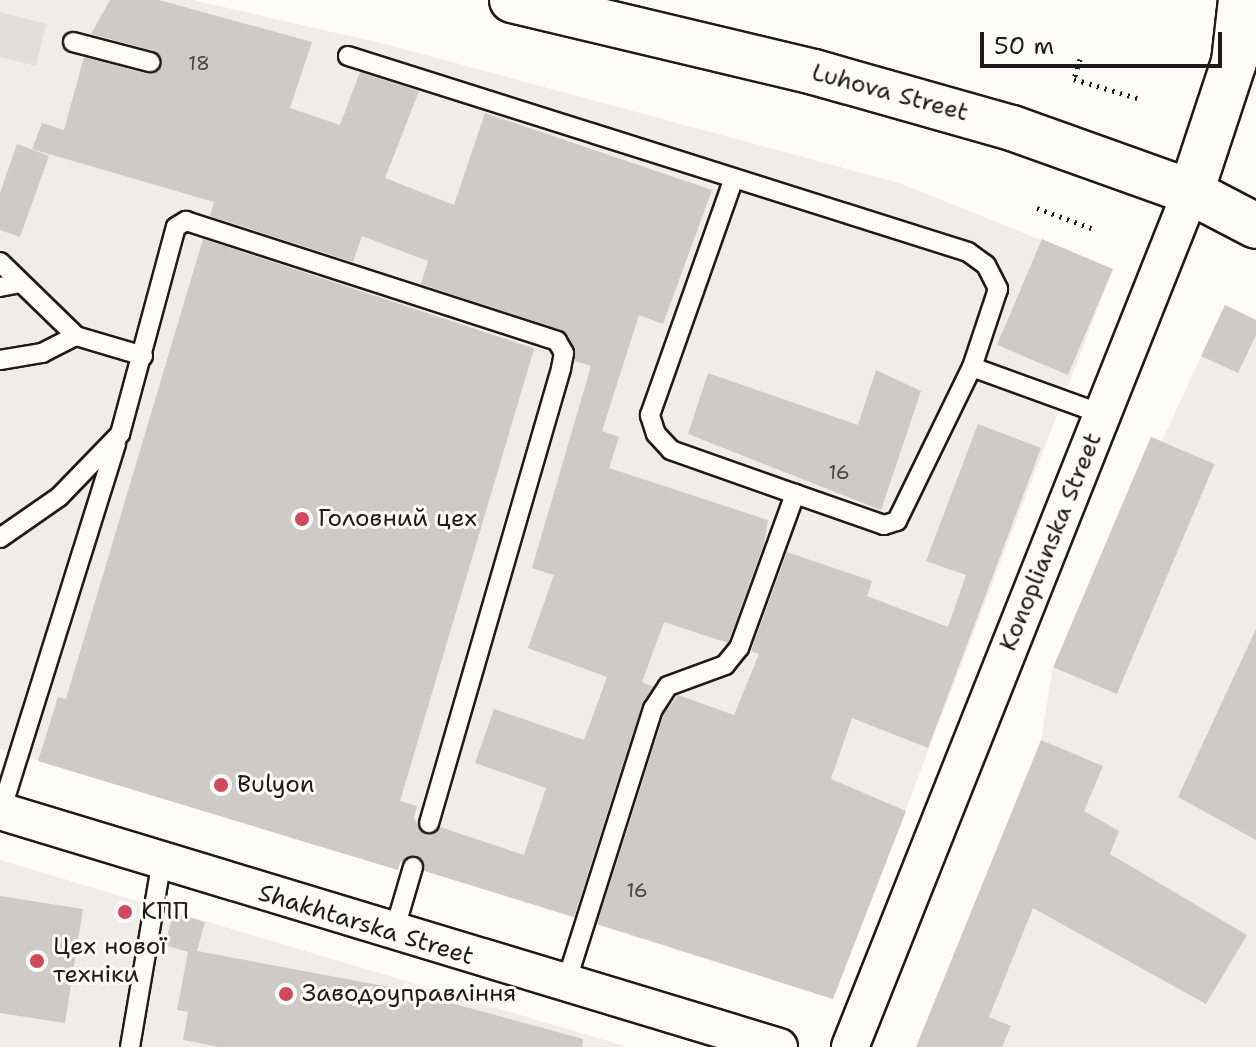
<!DOCTYPE html>
<html>
<head>
<meta charset="utf-8">
<style>
  body { margin:0 }
  #map { position:relative; width:1256px; height:1047px; overflow:hidden; background:#fdfcf7; font-family:"Shantell Sans",sans-serif }
  div>[style] { position:absolute }
  .built>* { inset:0; background:#eeede9 }
  .green>* { inset:0; background:#e0dfdb }
  .building>* { inset:0; background:#cccbc8; transform-origin:0 0 }
  .path>* { height:5px; margin-top:-2.5px; transform-origin:0; background:repeating-linear-gradient(90deg,#1c1c1c 0 2px,transparent 0 8px) }
  .roads { filter:drop-shadow(2px 0 #1c1c1c) drop-shadow(-2px 0 #1c1c1c) drop-shadow(0 2px #1c1c1c) drop-shadow(0 -2px #1c1c1c) }
  .service>* { height:18px; margin:-9px; padding:0 9px; transform-origin:9px; border-radius:9px; background:#fdfcf7 }
  .minor>* { height:36px; margin:-18px; padding:0 18px; transform-origin:18px; border-radius:18px; background:#fdfcf7 }
  .tertiary>* { height:44px; margin:-22px; padding:0 22px; transform-origin:22px; border-radius:22px; background:#fdfcf7 }
  .secondary>* { height:44px; margin:-22px; padding:0 22px; transform-origin:22px; border-radius:22px; background:#fdfcf7 }
  .dots>* { width:22px; height:22px; translate:-50% -50%; box-sizing:border-box; border:4px solid #fdfcf7; border-radius:50% }
  span { translate:-50% -50%; white-space:nowrap; text-align:center; line-height:1.15; -webkit-text-stroke:6px #fdfcf7; paint-order:stroke }
  .number-label { font-size:20px; color:#484847 }
  .number-label span { -webkit-text-stroke-width:0 }
  .street-label { font-size:24px; color:#1c1c1c }
  .poi-label { font-size:24px; color:#1c1c1c }
  .left { translate:0 -50%; text-align:left }
  .scale { position:absolute; left:980px; top:32px; width:242px; height:36px; box-sizing:border-box; border:4px solid #1c1c1c; border-top:0; padding-left:10px; font-size:24px; line-height:28px; white-space:nowrap; color:#1c1c1c; -webkit-text-stroke:6px #fdfcf7; paint-order:stroke }
</style>
</head>
<body>
<div id="map">
  <div class="built">
    <i style="clip-path:polygon(0 0,192px 0,385px 44px,899px 183px,1113px 269px,833px 999px,400px 863px,398px 870px,0 749px)"></i>
    <i style="clip-path:polygon(1225px 305px,1256px 320px,1256px 1047px,916px 1047px,1041px 741px,1053px 667px,1151px 436px,1162px 441px)"></i>
    <i style="clip-path:polygon(0 860px,154px 906px,628px 1047px,0 1047px)"></i>
  </div>
  <div class="green">
    <i style="clip-path:polygon(0 12px,46px 24px,36px 66px,0 57px)"></i>
  </div>
  <div class="building">
    <i style="clip-path:polygon(110px 0,159px 0,312px 42px,290px 108px,340px 125px,360px 72px,419px 91px,385px 178px,454px 205px,485px 113px,712px 190px,663px 324px,639px 315px,602px 431px,619px 437px,609px 468px,768px 520px,764px 544px,728px 643px,664px 622px,642px 682px,653px 687px,642px 705px,574px 917px,424px 871px,416px 855px,400px 862px,398px 870px,38px 761px,58px 697px,66px 699px,203px 239px,551px 354px,534px 349px,400px 801px,417px 806px,414px 818px,420px 831px,431px 835px,440px 827px,524px 855px,546px 788px,475px 763px,494px 709px,584px 740px,607px 677px,528px 648px,554px 575px,532px 568px,591px 366px,575px 361px,574px 347px,561px 330px,421px 284px,428px 261px,362px 236px,353px 262px,210px 216px,214px 202px,32px 149px,42px 123px,64px 130px,84px 57px,148px 74px,161px 66px,154px 51px,91px 34px)"></i>
    <i style="clip-path:polygon(17px 144px,49px 156px,20px 237px,0 230px,0 193px)"></i>
    <i style="left:1042px;top:239px;width:77px;height:115px;rotate:23deg"></i>
    <i style="clip-path:polygon(1225px 305px,1256px 320px,1256px 335px,1238px 373px,1201px 356px)"></i>
    <i style="clip-path:polygon(876px 370px,921px 391px,881px 510px,688px 434px,708px 373px,858px 425px)"></i>
    <i style="clip-path:polygon(978px 424px,1041px 448px,928px 748px,852px 718px,831px 779px,906px 811px,833px 999px,597px 924px,664px 714px,678px 695px,734px 715px,759px 654px,751px 651px,787px 552px,872px 581px,867px 596px,948px 627px,966px 575px,926px 561px)"></i>
    <i style="left:1151px;top:437px;width:69px;height:250px;rotate:23deg"></i>
    <i style="clip-path:polygon(1256px 629px,1256px 840px,1178px 797px)"></i>
    <i style="clip-path:polygon(1041px 740px,1103px 766px,1084px 811px,1119px 831px,1110px 854px,1247px 935px,1206px 1004px,1033px 908px,989px 1017px,1011px 1026px,1002px 1047px,916px 1047px)"></i>
    <i style="clip-path:polygon(0 896px,83px 909px,65px 1023px,0 1013px)"></i>
    <i style="clip-path:polygon(174px 913px,205px 922px,197px 951px,400px 989px,583px 1039px,582px 1047px,219px 1047px,183px 1040px,188px 1012px,177px 1010px,188px 952px,164px 945px)"></i>
  </div>
  <div class="path">
    <i style="left:1080px;top:59px;width:21px;rotate:107deg"></i>
    <i style="left:1074px;top:79px;width:66px;rotate:16.8deg"></i>
    <i style="left:1037px;top:208px;width:58px;rotate:20.3deg"></i>
  </div>
  <div class="roads">
    <div class="service">
      <i style="left:73px;top:42px;width:80px;rotate:14.6deg"></i>
      <i style="left:348px;top:56px;width:650px;rotate:17.54deg"></i>
      <i style="left:968px;top:252px;width:22px;rotate:36deg"></i>
      <i style="left:986px;top:265px;width:27px;rotate:63deg"></i>
      <i style="left:998px;top:289px;width:82px;rotate:108.4deg"></i>
      <i style="left:972px;top:367px;width:171px;rotate:116deg"></i>
      <i style="left:897px;top:521px;width:14px;rotate:163deg"></i>
      <i style="left:884px;top:525px;width:94px;rotate:-160.8deg"></i>
      <i style="left:795px;top:494px;width:132px;rotate:-160.5deg"></i>
      <i style="left:671px;top:450px;width:22px;rotate:-133deg"></i>
      <i style="left:656px;top:434px;width:20px;rotate:-108deg"></i>
      <i style="left:650px;top:415px;width:251px;rotate:-70.5deg"></i>
      <i style="left:0;top:262px;width:106px;rotate:44.2deg"></i>
      <i style="left:0;top:287px;width:21px;rotate:-11deg"></i>
      <i style="left:0;top:360px;width:43px;rotate:-9.5deg"></i>
      <i style="left:42px;top:353px;width:38px;rotate:-27deg"></i>
      <i style="left:76px;top:336px;width:70px;rotate:16.6deg"></i>
      <i style="left:972px;top:367px;width:138px;rotate:19.9deg"></i>
      <i style="left:0;top:538px;width:72px;rotate:-34.8deg"></i>
      <i style="left:59px;top:497px;width:88px;rotate:-45.9deg"></i>
      <i style="left:120px;top:434px;width:214px;rotate:-74.9deg"></i>
      <i style="left:176px;top:227px;width:12px;rotate:-31deg"></i>
      <i style="left:186px;top:221px;width:390px;rotate:17.9deg"></i>
      <i style="left:557px;top:341px;width:14px;rotate:60deg"></i>
      <i style="left:564px;top:353px;width:16px;rotate:101deg"></i>
      <i style="left:561px;top:369px;width:473px;rotate:106.2deg"></i>
      <i style="left:1px;top:811px;width:385px;rotate:-72.6deg"></i>
      <i style="left:393px;top:935px;width:71px;rotate:-73.6deg"></i>
      <i style="left:565px;top:986px;width:291px;rotate:-72.4deg"></i>
      <i style="left:653px;top:709px;width:27px;rotate:-57deg"></i>
      <i style="left:668px;top:686px;width:61px;rotate:-20.2deg"></i>
      <i style="left:725px;top:665px;width:22px;rotate:-51deg"></i>
      <i style="left:739px;top:648px;width:164px;rotate:-70deg"></i>
      <i style="left:130px;top:1047px;width:190px;rotate:-80.3deg"></i>
    </div>
    <div class="minor">
      <i style="left:0;top:811px;width:814px;rotate:16.85deg"></i>
      <i style="left:850px;top:1047px;width:920px;rotate:-68.26deg"></i>
    </div>
    <div class="tertiary">
      <i style="left:1191px;top:192px;width:137px;rotate:-71.7deg"></i>
      <i style="left:1234px;top:62px;width:62px;rotate:-83.6deg"></i>
    </div>
    <div class="secondary">
      <i style="left:512px;top:0;width:310px;rotate:13.4deg"></i>
      <i style="left:814px;top:72px;width:206px;rotate:15.8deg"></i>
      <i style="left:1012px;top:128px;width:190px;rotate:19.7deg"></i>
      <i style="left:1191px;top:192px;width:73px;rotate:27.6deg"></i>
    </div>
  </div>
  <div class="dots">
    <i style="left:302px;top:519px;background:#d1495b"></i>
    <i style="left:221px;top:785px;background:#d1495b"></i>
    <i style="left:125px;top:912px;background:#d1495b"></i>
    <i style="left:37px;top:961px;background:#d1495b"></i>
    <i style="left:286px;top:994px;background:#d1495b"></i>
  </div>
  <div class="number-label">
    <span style="left:199px;top:63px">18</span>
    <span style="left:839px;top:472px">16</span>
    <span style="left:637px;top:890px">16</span>
  </div>
  <div class="street-label">
    <span style="left:890px;top:93px;rotate:15deg">Luhova Street</span>
    <span style="left:1051px;top:542px;rotate:-68deg">Konoplianska Street</span>
    <span style="left:366px;top:925px;rotate:17deg">Shakhtarska Street</span>
  </div>
  <div class="poi-label">
    <span class="left" style="left:318px;top:519px">Головний цех</span>
    <span class="left" style="left:237px;top:785px">Bulyon</span>
    <span class="left" style="left:141px;top:912px">КПП</span>
    <span class="left" style="left:53px;top:961px">Цех нової<br>техніки</span>
    <span class="left" style="left:302px;top:994px">Заводоуправління</span>
  </div>
  <div class="scale">50 m</div>
</div>
</body>
</html>
